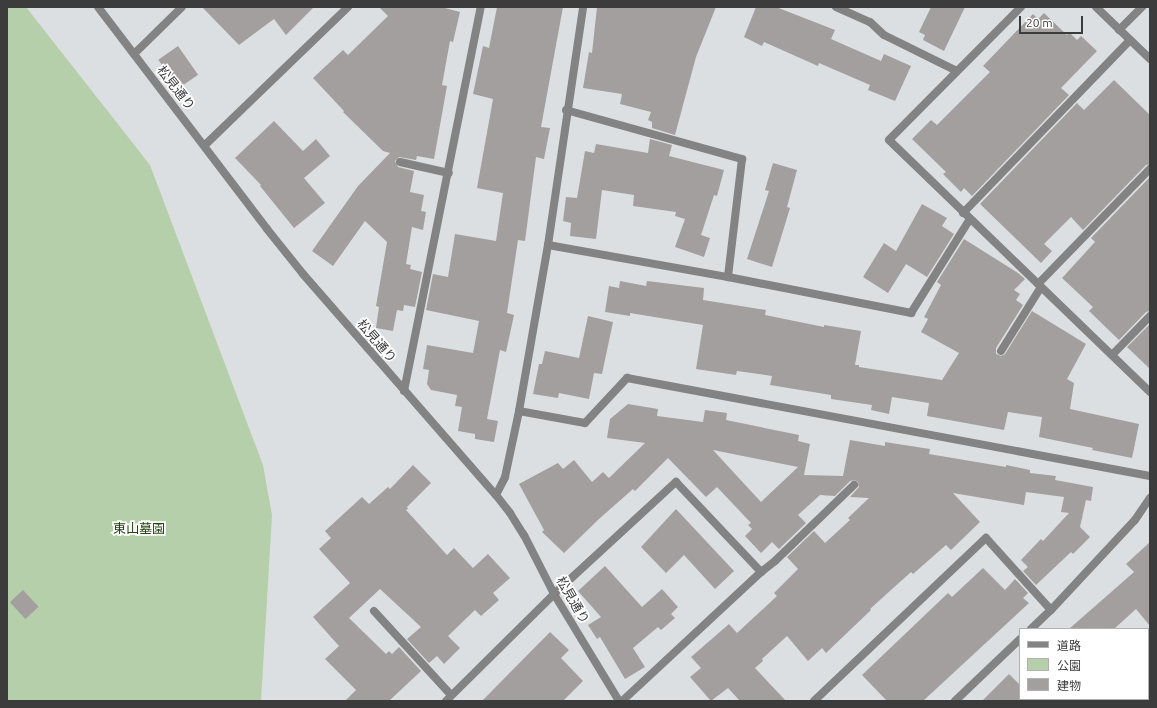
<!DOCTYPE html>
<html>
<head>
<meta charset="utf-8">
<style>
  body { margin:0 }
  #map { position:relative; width:1157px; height:708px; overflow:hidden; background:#dcdfe1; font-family:Ubuntu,"Noto Sans JP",sans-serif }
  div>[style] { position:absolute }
  .green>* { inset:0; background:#b5cfab }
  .building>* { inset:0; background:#a39f9e; transform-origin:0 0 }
  .minor>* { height:8px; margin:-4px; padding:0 4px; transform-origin:4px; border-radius:4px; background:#848383 }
  .tertiary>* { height:8px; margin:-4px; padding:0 4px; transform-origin:4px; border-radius:4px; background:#848383 }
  span { translate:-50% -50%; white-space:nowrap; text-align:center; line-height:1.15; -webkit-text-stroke:3.5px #fff; paint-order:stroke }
  .street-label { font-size:13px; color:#3c3c3d }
  .park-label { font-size:13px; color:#20450e }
  .frame { position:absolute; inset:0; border:8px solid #3c3c3d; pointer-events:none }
  .legend { position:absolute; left:1019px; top:628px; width:130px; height:72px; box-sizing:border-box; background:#fff; border:1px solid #b1b1b1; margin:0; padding:5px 7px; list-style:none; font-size:12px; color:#3c3c3d }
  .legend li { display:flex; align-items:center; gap:8px; height:20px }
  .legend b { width:20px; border:1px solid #b1b1b1 }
  .scale { position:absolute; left:1019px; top:16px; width:64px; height:18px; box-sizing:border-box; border:2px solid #3c3c3d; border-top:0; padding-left:5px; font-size:12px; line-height:14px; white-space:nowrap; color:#3c3c3d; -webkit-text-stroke:3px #fff; paint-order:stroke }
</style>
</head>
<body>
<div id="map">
  <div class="green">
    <i style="clip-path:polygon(7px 7px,26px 7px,150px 165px,263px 465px,272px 515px,261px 701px,7px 701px)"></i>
  </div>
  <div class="building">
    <i style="clip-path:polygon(202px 7px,314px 7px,286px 35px,274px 19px,239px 45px)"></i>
    <i style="clip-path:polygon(379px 7px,441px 7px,460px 12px,453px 42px,450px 41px,442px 85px,447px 86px,434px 159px,417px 156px,416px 160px,399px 157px,395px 161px,398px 167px,414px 171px,410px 192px,424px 195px,421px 211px,426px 212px,423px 230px,412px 227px,406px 264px,411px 265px,410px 269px,422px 272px,415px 307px,404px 305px,403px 311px,397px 310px,393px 331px,376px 328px,379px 307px,376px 306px,387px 242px,365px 221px,333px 266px,312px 251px,358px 186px,390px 153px,383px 151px,343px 112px,344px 111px,313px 78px,343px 50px,348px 55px,388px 16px)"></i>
    <i style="clip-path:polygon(497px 7px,563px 7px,541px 127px,550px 128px,544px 159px,536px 157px,525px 241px,518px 240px,507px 313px,514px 315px,506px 352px,500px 350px,487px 419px,498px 421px,494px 442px,475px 439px,475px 434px,458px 431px,462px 407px,455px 406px,457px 395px,431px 390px,427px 384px,429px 370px,423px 369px,427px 345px,473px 353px,479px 321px,426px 310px,433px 274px,448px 277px,455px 234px,496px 241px,503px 193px,477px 188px,493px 99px,473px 94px,483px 46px,489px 48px)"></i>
    <i style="clip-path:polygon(597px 7px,716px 7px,696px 57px,675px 135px,652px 128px,652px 122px,648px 120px,651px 112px,620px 104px,622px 94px,583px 88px,589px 52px,592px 53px)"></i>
    <i style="clip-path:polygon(756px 7px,776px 7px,835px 30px,831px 39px,881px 61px,884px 54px,911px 66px,895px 101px,868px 90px,870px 85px,819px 63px,818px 66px,764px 42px,762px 46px,744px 37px)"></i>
    <i style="clip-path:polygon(931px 7px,965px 7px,944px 51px,923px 40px,925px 35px,919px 32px)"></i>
    <i style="clip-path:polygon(1044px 13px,1067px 35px,1069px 32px,1077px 40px,1081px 36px,1097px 51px,1061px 88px,1069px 95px,972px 196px,964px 188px,961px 192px,943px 174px,946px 172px,912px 139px,931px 120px,937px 125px,990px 72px,983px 66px,1033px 14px,1038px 19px)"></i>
    <i style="left:178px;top:46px;width:35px;height:24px;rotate:55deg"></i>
    <i style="clip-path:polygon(1114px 80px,1150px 115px,1150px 164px,1146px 165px,1083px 230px,1071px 217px,1044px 244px,1052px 251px,1041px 263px,980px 204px,1077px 103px,1084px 110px)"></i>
    <i style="clip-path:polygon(274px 121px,303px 151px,316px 139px,330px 156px,304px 178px,325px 203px,294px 228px,260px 186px,261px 185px,235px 158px)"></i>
    <i style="clip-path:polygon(650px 139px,672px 145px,669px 156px,724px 170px,717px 196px,714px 195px,701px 235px,710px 238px,704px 257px,675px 247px,685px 219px,675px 216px,676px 212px,633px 206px,634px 195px,602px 190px,596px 239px,570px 236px,571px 223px,563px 221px,566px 197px,577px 198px,585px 151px,594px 153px,596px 144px,648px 153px)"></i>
    <i style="clip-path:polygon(773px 163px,797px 170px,787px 207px,790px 208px,772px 267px,747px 259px,769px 191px,765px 190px)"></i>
    <i style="clip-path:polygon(1150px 177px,1150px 311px,1146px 312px,1119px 340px,1089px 311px,1093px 307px,1062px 278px,1095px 242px,1091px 238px)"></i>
    <i style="clip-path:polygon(922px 204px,947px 218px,942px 226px,954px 234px,927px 277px,906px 264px,888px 293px,863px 277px,884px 243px,896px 251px)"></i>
    <i style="clip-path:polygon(964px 239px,1018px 273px,1025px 279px,1014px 290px,1020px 294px,1016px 300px,1023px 305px,996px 348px,996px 354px,1001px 356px,1005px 354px,1032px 311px,1086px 344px,1067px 379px,1074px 383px,1070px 409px,1139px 424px,1132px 458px,1092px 450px,1093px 448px,1039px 437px,1042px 417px,1008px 412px,1004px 430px,927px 416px,929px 403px,892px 397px,889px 414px,871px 410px,872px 405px,831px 399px,831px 395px,770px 385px,772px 376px,737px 371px,736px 375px,696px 369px,703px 325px,630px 313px,630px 316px,605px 312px,609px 286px,619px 288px,620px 281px,646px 286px,647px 281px,704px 288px,703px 300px,766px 310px,765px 315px,824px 327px,824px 325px,861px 331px,855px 365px,859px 365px,859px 367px,942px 380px,959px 353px,921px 332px,928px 319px,924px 317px,941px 285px,937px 282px)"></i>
    <i style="clip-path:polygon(588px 316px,613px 322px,602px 374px,594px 373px,589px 399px,559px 393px,558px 398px,533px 394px,539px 364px,542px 364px,545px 351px,579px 358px)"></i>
    <i style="clip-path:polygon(1150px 324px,1150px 369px,1127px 347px)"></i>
    <i style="clip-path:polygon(evenodd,628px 404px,658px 409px,657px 416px,703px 422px,705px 410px,727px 413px,726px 420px,799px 435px,798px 441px,810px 444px,804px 475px,843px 476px,850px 440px,885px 446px,885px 442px,930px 449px,929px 454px,1006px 467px,1006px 465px,1030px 470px,1030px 473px,1056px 476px,1055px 480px,1093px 487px,1091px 501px,1086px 500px,1080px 527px,1090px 537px,1073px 554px,1071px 552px,1036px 585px,1023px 571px,1028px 567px,1021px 560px,1041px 539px,1043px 541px,1069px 513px,1061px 512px,1064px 497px,1026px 492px,1024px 505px,953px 493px,980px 522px,951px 550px,946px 545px,913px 574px,911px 572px,870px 609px,871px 610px,826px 653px,822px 648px,808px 661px,787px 636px,762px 659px,763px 661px,755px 668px,786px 701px,740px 701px,728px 688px,711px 701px,690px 677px,701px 668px,691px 657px,729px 624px,737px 633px,777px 596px,774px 593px,798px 569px,787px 557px,814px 531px,825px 543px,850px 520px,848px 518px,869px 498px,850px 497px,859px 487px,858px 482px,855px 480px,850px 481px,835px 496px,820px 495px,798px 515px,806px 523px,779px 549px,772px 542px,761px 553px,745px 536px,752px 529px,748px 525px,751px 523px,717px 487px,706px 497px,668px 458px,635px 491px,633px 489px,599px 519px,564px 553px,542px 532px,544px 530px,519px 484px,558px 463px,563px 469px,574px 460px,592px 482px,603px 472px,609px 478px,645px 443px,607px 438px,610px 419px,628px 404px,713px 450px,798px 467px,761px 502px,713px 450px)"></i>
    <i style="clip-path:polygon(413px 465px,431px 483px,407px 507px,408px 509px,406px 510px,447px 555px,454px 548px,473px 568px,488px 554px,510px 578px,493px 593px,499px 600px,481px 616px,475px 610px,448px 636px,460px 648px,444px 664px,437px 656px,429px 663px,407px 639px,421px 627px,380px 589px,349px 618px,386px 654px,389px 651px,392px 654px,399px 647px,421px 671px,389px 701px,345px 701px,356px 690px,325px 659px,339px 646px,313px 617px,350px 583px,319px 549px,331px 538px,325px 531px,362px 497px,369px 504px,388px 487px,390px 489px)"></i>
    <i style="clip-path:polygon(676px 509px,734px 571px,715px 589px,684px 555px,666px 573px,641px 547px)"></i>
    <i style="clip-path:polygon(1150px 542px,1150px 626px,1136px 609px,1114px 629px,1069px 629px,1134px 572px,1126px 564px)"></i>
    <i style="clip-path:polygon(605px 566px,642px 607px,662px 589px,678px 607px,671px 614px,675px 618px,661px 630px,658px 627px,633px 648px,645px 667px,625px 679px,600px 637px,597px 639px,588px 625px,601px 617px,578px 591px)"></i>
    <i style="clip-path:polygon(983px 568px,1005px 590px,1015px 579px,1028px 593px,1023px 598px,1029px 603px,923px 701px,887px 701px,862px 675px,948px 593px,952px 597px)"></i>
    <i style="left:23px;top:590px;width:23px;height:18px;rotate:47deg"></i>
    <i style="clip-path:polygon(550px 632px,569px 650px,561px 658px,583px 681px,563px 701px,482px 701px)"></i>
    <i style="clip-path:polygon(1009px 674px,1020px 685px,1020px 701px,982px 701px)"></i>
  </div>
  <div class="minor">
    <i style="left:836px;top:7px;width:37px;rotate:24deg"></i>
    <i style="left:870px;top:22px;width:19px;rotate:43deg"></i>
    <i style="left:884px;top:35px;width:81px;rotate:26.3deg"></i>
    <i style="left:1021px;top:7px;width:187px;rotate:134.8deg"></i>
    <i style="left:889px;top:140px;width:363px;rotate:44deg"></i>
    <i style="left:1096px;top:7px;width:75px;rotate:43.9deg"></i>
    <i style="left:1119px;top:30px;width:33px;rotate:-45deg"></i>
    <i style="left:134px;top:54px;width:67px;rotate:-44.4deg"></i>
    <i style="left:566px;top:110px;width:183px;rotate:15.6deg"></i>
    <i style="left:742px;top:159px;width:119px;rotate:96.8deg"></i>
    <i style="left:728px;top:277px;width:187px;rotate:11.1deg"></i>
    <i style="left:911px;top:313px;width:111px;rotate:-57.9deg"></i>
    <i style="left:205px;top:145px;width:199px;rotate:-44deg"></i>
    <i style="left:400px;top:162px;width:50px;rotate:12.7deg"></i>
    <i style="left:963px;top:213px;width:240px;rotate:-46deg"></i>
    <i style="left:548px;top:245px;width:183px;rotate:10.1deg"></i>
    <i style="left:1038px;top:284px;width:161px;rotate:-45.8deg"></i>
    <i style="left:1001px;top:351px;width:75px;rotate:-58deg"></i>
    <i style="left:1112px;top:355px;width:54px;rotate:-45.7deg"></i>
    <i style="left:404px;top:391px;width:392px;rotate:-78.7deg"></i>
    <i style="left:519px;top:411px;width:67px;rotate:10.3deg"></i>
    <i style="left:585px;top:423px;width:62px;rotate:-47deg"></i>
    <i style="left:627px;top:378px;width:532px;rotate:10.61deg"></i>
    <i style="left:496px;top:495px;width:20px;rotate:-63deg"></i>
    <i style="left:505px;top:477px;width:67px;rotate:-78deg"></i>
    <i style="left:519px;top:411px;width:169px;rotate:-80.1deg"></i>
    <i style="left:548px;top:245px;width:241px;rotate:-81.6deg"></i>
    <i style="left:761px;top:572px;width:18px;rotate:-38deg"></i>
    <i style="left:775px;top:561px;width:110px;rotate:-43.9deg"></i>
    <i style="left:374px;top:611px;width:114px;rotate:47.5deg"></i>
    <i style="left:1031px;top:629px;width:28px;rotate:-44deg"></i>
    <i style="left:1051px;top:610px;width:123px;rotate:-47deg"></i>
    <i style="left:1135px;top:520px;width:27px;rotate:-56deg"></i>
    <i style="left:1148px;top:671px;width:3px;rotate:-45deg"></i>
    <i style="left:446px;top:701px;width:152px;rotate:-44.7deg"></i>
    <i style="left:554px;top:594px;width:166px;rotate:-42.6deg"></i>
    <i style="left:676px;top:482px;width:124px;rotate:46.6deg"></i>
    <i style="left:761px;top:572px;width:190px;rotate:137.1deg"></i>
    <i style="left:814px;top:701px;width:237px;rotate:-43.5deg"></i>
    <i style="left:986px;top:538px;width:97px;rotate:47.9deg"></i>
    <i style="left:955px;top:701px;width:90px;rotate:-43.6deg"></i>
    <i style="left:1110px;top:701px;width:3px;rotate:-45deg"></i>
  </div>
  <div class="tertiary">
    <i style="left:98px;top:7px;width:279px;rotate:52.7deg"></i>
    <i style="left:267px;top:229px;width:58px;rotate:51.3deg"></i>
    <i style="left:303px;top:274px;width:293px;rotate:48.9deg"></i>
    <i style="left:496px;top:495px;width:23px;rotate:52deg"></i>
    <i style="left:510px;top:513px;width:26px;rotate:58deg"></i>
    <i style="left:524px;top:535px;width:66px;rotate:63deg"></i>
    <i style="left:554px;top:594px;width:125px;rotate:58.7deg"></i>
  </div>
  <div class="street-label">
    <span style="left:176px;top:88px;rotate:52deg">松見通り</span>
    <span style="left:377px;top:341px;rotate:49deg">松見通り</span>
    <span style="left:573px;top:600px;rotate:60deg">松見通り</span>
  </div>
  <div class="park-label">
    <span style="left:139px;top:528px">東山墓園</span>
  </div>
  <div class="frame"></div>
  <ul class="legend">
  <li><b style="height:5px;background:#848383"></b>道路</li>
  <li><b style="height:11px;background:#b5cfab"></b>公園</li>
  <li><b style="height:11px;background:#a39f9e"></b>建物</li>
  </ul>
  <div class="scale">20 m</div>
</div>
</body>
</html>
